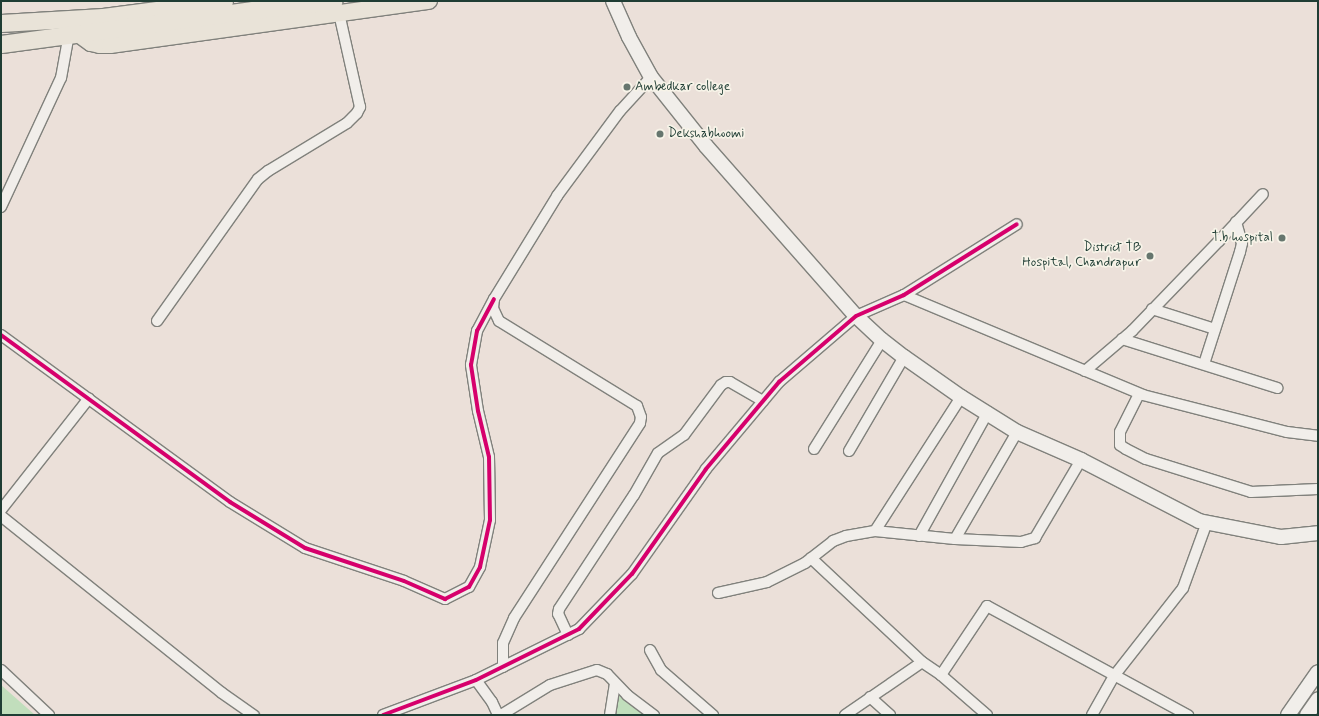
<!DOCTYPE html>
<html>
<head>
<meta charset="utf-8">
<style>
  body { margin:0 }
  #map { position:relative; width:1319px; height:716px; overflow:hidden; background:#ebe0d9; font-family:Mynerve,sans-serif }
  div>[style] { position:absolute }
  .green>* { inset:0; background:#c1debc }
  .roads { filter:drop-shadow(1px 0 #80817c) drop-shadow(-1px 0 #80817c) drop-shadow(0 1px #80817c) drop-shadow(0 -1px #80817c) }
  .minor>* { height:10px; margin:-5px; padding:0 5px; transform-origin:5px; border-radius:5px; background:#f1eeea }
  .secondary>* { height:14px; margin:-7px; padding:0 7px; transform-origin:7px; border-radius:7px; background:#f1eeea }
  .primary>* { height:16px; margin:-8px; padding:0 8px; transform-origin:8px; border-radius:8px; background:#e9e3d8 }
  .trunk>* { height:17px; margin:-8.5px; padding:0 8.5px; transform-origin:8.5px; border-radius:8.5px; background:#e9e3d8 }
  .cycleway>* { height:4px; margin:-2px; padding:0 2px; transform-origin:2px; border-radius:2px; background:#d6006c }
  .dots>* { width:11px; height:11px; translate:-50% -50%; box-sizing:border-box; border:2px solid #f7f3e8; border-radius:50% }
  span { translate:-50% -50%; white-space:nowrap; text-align:center; line-height:1.15; -webkit-text-stroke:3.5px #f7f3e8; paint-order:stroke }
  .poi-label { font-size:13px; color:#1f3d34 }
  .left { translate:0 -50%; text-align:left }
  .right { translate:-100% -50%; text-align:right }
  .frame { position:absolute; inset:0; border:2px solid #1f3d34; pointer-events:none }
</style>
</head>
<body>
<div id="map">
  <div class="green">
    <i style="clip-path:polygon(1px 685px,35px 715px,1px 715px)"></i>
    <i style="clip-path:polygon(618px 690px,649px 715px,614px 715px)"></i>
  </div>
  <div class="roads">
    <div class="minor">
      <i style="left:1px;top:207px;width:142px;rotate:-65.1deg"></i>
      <i style="left:61px;top:78px;width:45px;rotate:-79.7deg"></i>
      <i style="left:904px;top:295px;width:259px;rotate:22.7deg"></i>
      <i style="left:1143px;top:395px;width:149px;rotate:14.4deg"></i>
      <i style="left:1287px;top:432px;width:31px;rotate:7deg"></i>
      <i style="left:1152px;top:309px;width:66px;rotate:17.6deg"></i>
      <i style="left:157px;top:321px;width:174px;rotate:-54.6deg"></i>
      <i style="left:258px;top:179px;width:13px;rotate:-39deg"></i>
      <i style="left:268px;top:171px;width:92px;rotate:-31.3deg"></i>
      <i style="left:347px;top:123px;width:14px;rotate:-45deg"></i>
      <i style="left:357px;top:113px;width:7px;rotate:-63deg"></i>
      <i style="left:360px;top:107px;width:96px;rotate:-102.6deg"></i>
      <i style="left:1px;top:335px;width:283px;rotate:36.1deg"></i>
      <i style="left:230px;top:502px;width:88px;rotate:31.5deg"></i>
      <i style="left:305px;top:548px;width:104px;rotate:18.4deg"></i>
      <i style="left:404px;top:581px;width:45px;rotate:23.7deg"></i>
      <i style="left:445px;top:599px;width:27px;rotate:-27deg"></i>
      <i style="left:469px;top:587px;width:23px;rotate:-61deg"></i>
      <i style="left:480px;top:567px;width:48px;rotate:-78deg"></i>
      <i style="left:490px;top:520px;width:63px;rotate:-90.9deg"></i>
      <i style="left:489px;top:457px;width:47px;rotate:-103.4deg"></i>
      <i style="left:478px;top:411px;width:47px;rotate:-98.7deg"></i>
      <i style="left:471px;top:365px;width:35px;rotate:-80deg"></i>
      <i style="left:477px;top:331px;width:36px;rotate:-62deg"></i>
      <i style="left:1122px;top:339px;width:163px;rotate:17.5deg"></i>
      <i style="left:1204px;top:364px;width:118px;rotate:-72.2deg"></i>
      <i style="left:1240px;top:252px;width:9px;rotate:-77deg"></i>
      <i style="left:1242px;top:243px;width:22px;rotate:-106deg"></i>
      <i style="left:1085px;top:371px;width:62px;rotate:-40.4deg"></i>
      <i style="left:1132px;top:331px;width:125px;rotate:-46deg"></i>
      <i style="left:1219px;top:241px;width:64px;rotate:-46.9deg"></i>
      <i style="left:1139px;top:394px;width:42px;rotate:116.6deg"></i>
      <i style="left:1120px;top:432px;width:13px;rotate:90deg"></i>
      <i style="left:1120px;top:445px;width:7px;rotate:34deg"></i>
      <i style="left:1126px;top:449px;width:22px;rotate:27deg"></i>
      <i style="left:1146px;top:459px;width:110px;rotate:17.4deg"></i>
      <i style="left:1251px;top:492px;width:67px;rotate:-2.6deg"></i>
      <i style="left:814px;top:449px;width:128px;rotate:-58deg"></i>
      <i style="left:849px;top:451px;width:109px;rotate:-59.7deg"></i>
      <i style="left:1px;top:510px;width:142px;rotate:-51.8deg"></i>
      <i style="left:1px;top:516px;width:283px;rotate:38.7deg"></i>
      <i style="left:222px;top:693px;width:39px;rotate:35deg"></i>
      <i style="left:875px;top:531px;width:159px;rotate:-57.3deg"></i>
      <i style="left:919px;top:536px;width:142px;rotate:-60.9deg"></i>
      <i style="left:955px;top:539px;width:124px;rotate:-59.9deg"></i>
      <i style="left:811px;top:558px;width:152px;rotate:43.1deg"></i>
      <i style="left:718px;top:593px;width:50px;rotate:-12.7deg"></i>
      <i style="left:767px;top:582px;width:42px;rotate:-26.6deg"></i>
      <i style="left:805px;top:563px;width:36px;rotate:-38deg"></i>
      <i style="left:833px;top:541px;width:14px;rotate:-21deg"></i>
      <i style="left:846px;top:536px;width:29px;rotate:-10deg"></i>
      <i style="left:875px;top:531px;width:80px;rotate:5.7deg"></i>
      <i style="left:955px;top:539px;width:66px;rotate:2.6deg"></i>
      <i style="left:1021px;top:542px;width:15px;rotate:-16deg"></i>
      <i style="left:1035px;top:538px;width:91px;rotate:-59.5deg"></i>
      <i style="left:568px;top:635px;width:23px;rotate:-115deg"></i>
      <i style="left:558px;top:614px;width:5px;rotate:-79deg"></i>
      <i style="left:559px;top:609px;width:136px;rotate:-56.7deg"></i>
      <i style="left:634px;top:495px;width:48px;rotate:-60.3deg"></i>
      <i style="left:658px;top:453px;width:32px;rotate:-35deg"></i>
      <i style="left:684px;top:435px;width:62px;rotate:-53.5deg"></i>
      <i style="left:721px;top:385px;width:6px;rotate:-31deg"></i>
      <i style="left:726px;top:382px;width:4px"></i>
      <i style="left:730px;top:382px;width:38px;rotate:30deg"></i>
      <i style="left:650px;top:650px;width:23px;rotate:61deg"></i>
      <i style="left:661px;top:670px;width:69px;rotate:40.9deg"></i>
      <i style="left:503px;top:667px;width:24px;rotate:-90deg"></i>
      <i style="left:503px;top:643px;width:27px;rotate:-66deg"></i>
      <i style="left:514px;top:618px;width:232px;rotate:-57.1deg"></i>
      <i style="left:640px;top:423px;width:6px;rotate:-81deg"></i>
      <i style="left:641px;top:417px;width:12px;rotate:-110deg"></i>
      <i style="left:637px;top:406px;width:162px;rotate:-148.4deg"></i>
      <i style="left:499px;top:321px;width:14px;rotate:-115deg"></i>
      <i style="left:493px;top:308px;width:9px;rotate:-84deg"></i>
      <i style="left:494px;top:299px;width:121px;rotate:-58.5deg"></i>
      <i style="left:557px;top:196px;width:106px;rotate:-53.5deg"></i>
      <i style="left:620px;top:111px;width:46px;rotate:-47.6deg"></i>
      <i style="left:1px;top:670px;width:66px;rotate:43.2deg"></i>
      <i style="left:941px;top:675px;width:83px;rotate:-56.3deg"></i>
      <i style="left:987px;top:606px;width:229px;rotate:28.5deg"></i>
      <i style="left:476px;top:680px;width:27px;rotate:54deg"></i>
      <i style="left:492px;top:702px;width:14px;rotate:65deg"></i>
      <i style="left:870px;top:697px;width:27px;rotate:42deg"></i>
      <i style="left:383px;top:715px;width:99px;rotate:-20.6deg"></i>
      <i style="left:476px;top:680px;width:115px;rotate:-26.3deg"></i>
      <i style="left:579px;top:629px;width:76px;rotate:-46.1deg"></i>
      <i style="left:632px;top:574px;width:128px;rotate:-54.8deg"></i>
      <i style="left:706px;top:469px;width:114px;rotate:-50deg"></i>
      <i style="left:779px;top:382px;width:101px;rotate:-40.6deg"></i>
      <i style="left:856px;top:316px;width:52px;rotate:-23.6deg"></i>
      <i style="left:904px;top:295px;width:133px;rotate:-32.1deg"></i>
      <i style="left:501px;top:715px;width:57px;rotate:-31.5deg"></i>
      <i style="left:550px;top:685px;width:49px;rotate:-17.7deg"></i>
      <i style="left:597px;top:670px;width:11px;rotate:22deg"></i>
      <i style="left:607px;top:674px;width:29px;rotate:46deg"></i>
      <i style="left:627px;top:695px;width:34px;rotate:37deg"></i>
      <i style="left:610px;top:715px;width:32px;rotate:-81deg"></i>
      <i style="left:845px;top:715px;width:93px;rotate:-34.5deg"></i>
      <i style="left:922px;top:662px;width:23px;rotate:34deg"></i>
      <i style="left:941px;top:675px;width:61px;rotate:41deg"></i>
      <i style="left:1092px;top:715px;width:45px;rotate:-60.6deg"></i>
      <i style="left:1114px;top:676px;width:112px;rotate:-51.9deg"></i>
      <i style="left:1183px;top:588px;width:70px;rotate:-70deg"></i>
    </div>
    <div class="secondary">
      <i style="left:613px;top:1px;width:39px;rotate:66deg"></i>
      <i style="left:629px;top:37px;width:46px;rotate:61.2deg"></i>
      <i style="left:651px;top:77px;width:88px;rotate:51.4deg"></i>
      <i style="left:706px;top:146px;width:227px;rotate:48.6deg"></i>
      <i style="left:856px;top:316px;width:35px;rotate:43deg"></i>
      <i style="left:882px;top:340px;width:28px;rotate:38deg"></i>
      <i style="left:904px;top:357px;width:70px;rotate:35.1deg"></i>
      <i style="left:961px;top:397px;width:66px;rotate:32deg"></i>
      <i style="left:1017px;top:432px;width:70px;rotate:23.6deg"></i>
      <i style="left:1081px;top:460px;width:133px;rotate:27.3deg"></i>
      <i style="left:1199px;top:521px;width:84px;rotate:11deg"></i>
      <i style="left:1281px;top:537px;width:37px;rotate:-6deg"></i>
      <i style="left:1288px;top:715px;width:52px;rotate:-55.1deg"></i>
      <i style="left:1307px;top:715px;width:19px;rotate:-55deg"></i>
    </div>
    <div class="primary">
      <i style="left:77px;top:33px;width:17px;rotate:36deg"></i>
      <i style="left:91px;top:43px;width:9px;rotate:13deg"></i>
      <i style="left:100px;top:45px;width:10px"></i>
      <i style="left:110px;top:45px;width:322px;rotate:-7.9deg"></i>
    </div>
    <div class="trunk">
      <i style="left:1px;top:23px;width:102px;rotate:-3.4deg"></i>
      <i style="left:103px;top:17px;width:122px;rotate:-7.5deg"></i>
      <i style="left:1px;top:44px;width:254px;rotate:-7.7deg"></i>
      <i style="left:253px;top:10px;width:81px;rotate:-6.4deg"></i>
    </div>
  </div>
  <div class="cycleway">
    <i style="left:1px;top:335px;width:283px;rotate:36.1deg"></i>
    <i style="left:230px;top:502px;width:88px;rotate:31.5deg"></i>
    <i style="left:305px;top:548px;width:104px;rotate:18.4deg"></i>
    <i style="left:404px;top:581px;width:45px;rotate:23.7deg"></i>
    <i style="left:445px;top:599px;width:27px;rotate:-27deg"></i>
    <i style="left:469px;top:587px;width:23px;rotate:-61deg"></i>
    <i style="left:480px;top:567px;width:48px;rotate:-78deg"></i>
    <i style="left:490px;top:520px;width:63px;rotate:-90.9deg"></i>
    <i style="left:489px;top:457px;width:47px;rotate:-103.4deg"></i>
    <i style="left:478px;top:411px;width:47px;rotate:-98.7deg"></i>
    <i style="left:471px;top:365px;width:35px;rotate:-80deg"></i>
    <i style="left:477px;top:331px;width:36px;rotate:-62deg"></i>
    <i style="left:383px;top:715px;width:99px;rotate:-20.6deg"></i>
    <i style="left:476px;top:680px;width:115px;rotate:-26.3deg"></i>
    <i style="left:579px;top:629px;width:76px;rotate:-46.1deg"></i>
    <i style="left:632px;top:574px;width:128px;rotate:-54.8deg"></i>
    <i style="left:706px;top:469px;width:114px;rotate:-50deg"></i>
    <i style="left:779px;top:382px;width:101px;rotate:-40.6deg"></i>
    <i style="left:856px;top:316px;width:52px;rotate:-23.6deg"></i>
    <i style="left:904px;top:295px;width:133px;rotate:-32.1deg"></i>
  </div>
  <div class="dots">
    <i style="left:627px;top:87px;background:#66766e"></i>
    <i style="left:660px;top:134px;background:#66766e"></i>
    <i style="left:1282px;top:238px;background:#66766e"></i>
    <i style="left:1150px;top:256px;background:#66766e"></i>
  </div>
  <div class="poi-label">
    <span class="left" style="left:635px;top:87px">Ambedkar college</span>
    <span class="left" style="left:668px;top:134px">Dekshabhoomi</span>
    <span class="right" style="left:1273px;top:238px">T.b hospital</span>
    <span class="right" style="left:1141px;top:256px">District TB<br>Hospital, Chandrapur</span>
  </div>
  <div class="frame"></div>
</div>
</body>
</html>
